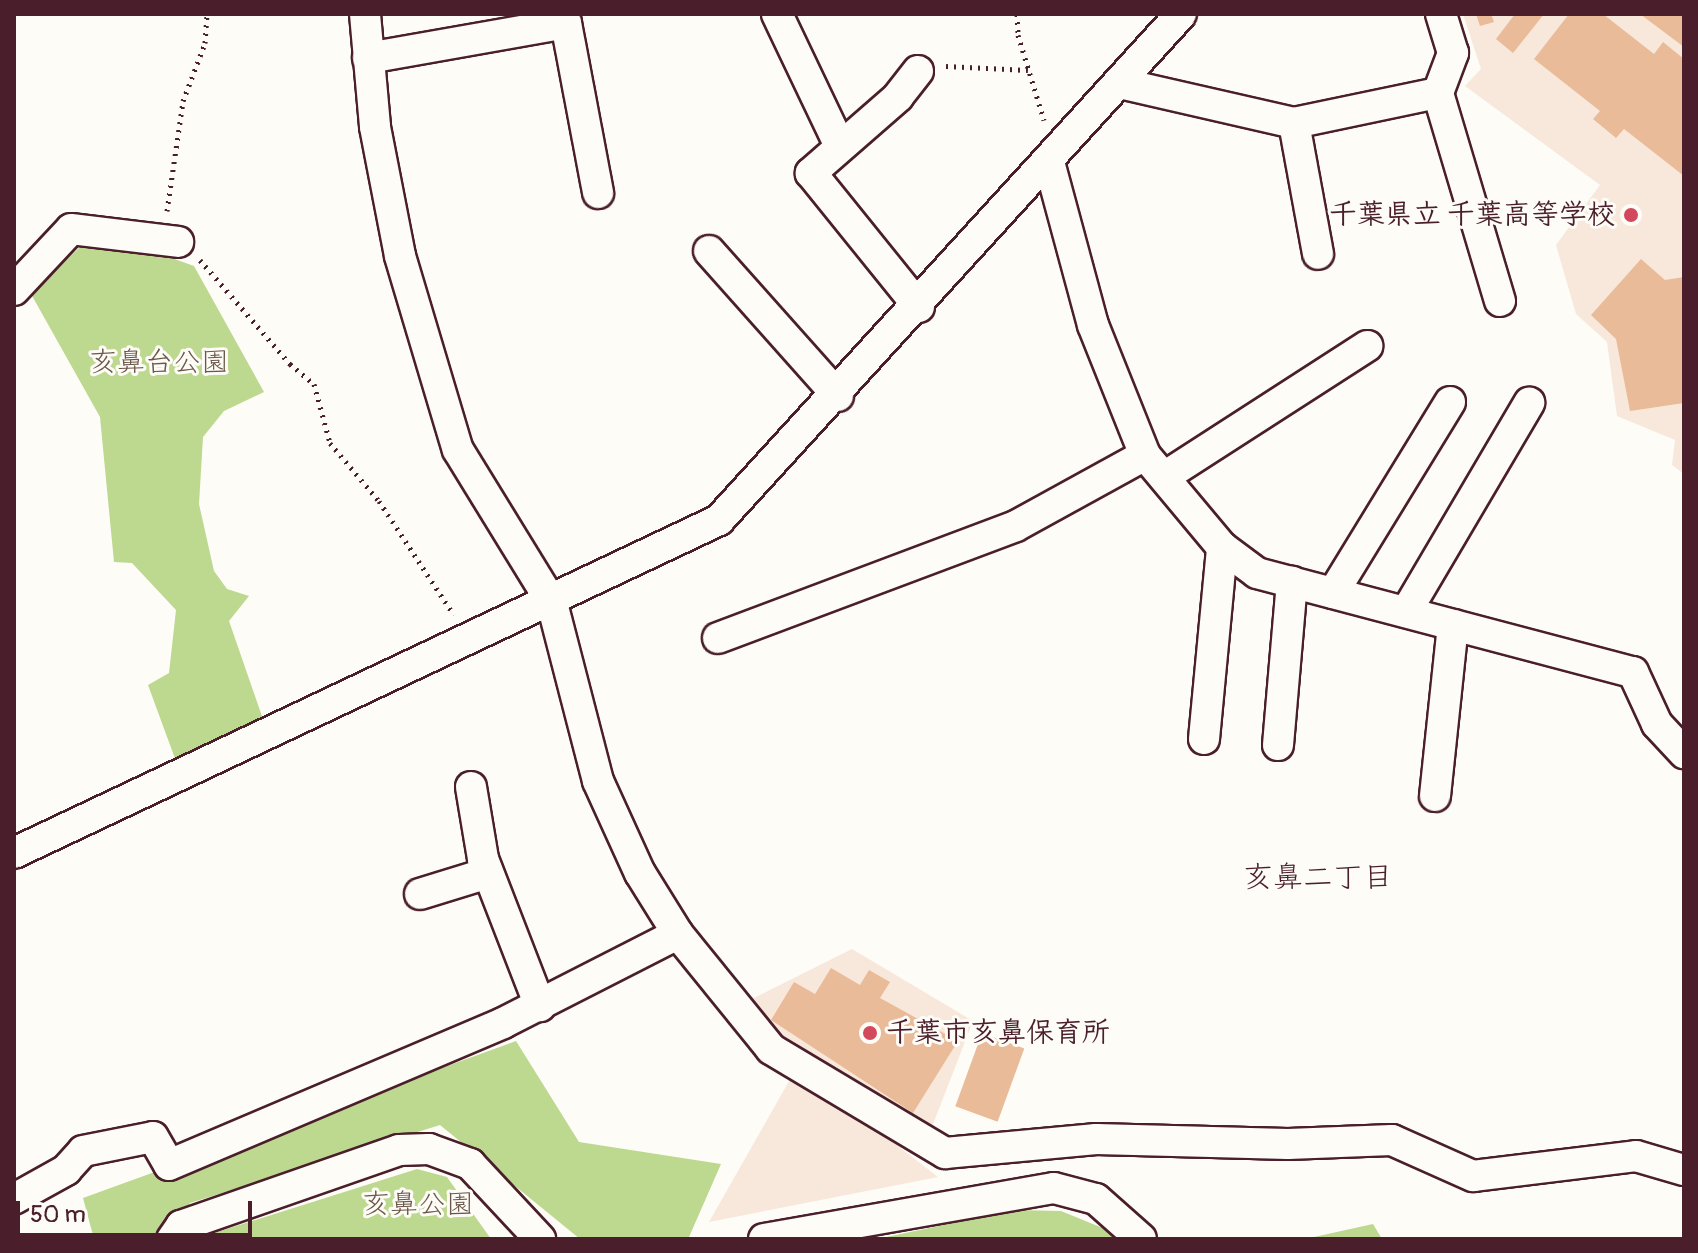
<!DOCTYPE html>
<html>
<head>
<meta charset="utf-8">
<style>
  body { margin:0 }
  #map { position:relative; width:1698px; height:1253px; overflow:hidden; background:#fdfcf7; font-family:Pangolin,"Klee One",sans-serif }
  div>[style] { position:absolute }
  .built>* { inset:0; background:#f7e8db }
  .green>* { inset:0; background:#bdd88f }
  .building>* { inset:0; background:#e9bb99; transform-origin:0 0 }
  .path>* { height:5px; margin-top:-2.5px; transform-origin:0; background:repeating-linear-gradient(90deg,#4a1f2b 0 2px,transparent 0 8px) }
  .roads { filter:drop-shadow(2px 0 #4a1f2b) drop-shadow(-2px 0 #4a1f2b) drop-shadow(0 2px #4a1f2b) drop-shadow(0 -2px #4a1f2b) }
  .minor>* { height:30px; margin:-15px; padding:0 15px; transform-origin:15px; border-radius:15px; background:#fdfcf7 }
  .dots>* { width:22px; height:22px; translate:-50% -50%; box-sizing:border-box; border:4px solid #fdfcf7; border-radius:50% }
  span { translate:-50% -50%; white-space:nowrap; text-align:center; line-height:1.15; -webkit-text-stroke:6px #fdfcf7; paint-order:stroke }
  .poi-label { font-size:28px; color:#4a1f2b; font-weight:700 }
  .right { translate:-100% -50%; text-align:right }
  .left { translate:0 -50%; text-align:left }
  .park-label { font-size:28px; color:#6c5649 }
  .neighbourhood-label { font-size:30px; color:#4a1f2b }
  .frame { position:absolute; inset:0; border:16px solid #4a1f2b; pointer-events:none }
  .scale { position:absolute; left:16px; top:1201px; width:236px; height:36px; box-sizing:border-box; border:4px solid #4a1f2b; border-top:0; padding-left:10px; font-size:24px; line-height:28px; white-space:nowrap; color:#4a1f2b; -webkit-text-stroke:6px #fdfcf7; paint-order:stroke }
</style>
</head>
<body>
<div id="map">
  <div class="built">
    <i style="clip-path:polygon(1463px 14px,1684px 14px,1684px 474px,1672px 465px,1675px 440px,1617px 416px,1607px 342px,1576px 314px,1556px 245px,1600px 185px,1465px 86px,1481px 69px)"></i>
    <i style="clip-path:polygon(852px 949px,973px 1021px,928px 1137px,783px 1045px,746px 1002px)"></i>
    <i style="clip-path:polygon(792px 1076px,842px 1103px,938px 1177px,709px 1222px)"></i>
  </div>
  <div class="green">
    <i style="clip-path:polygon(81px 246px,155px 252px,194px 266px,264px 392px,224px 411px,203px 437px,199px 504px,214px 571px,227px 589px,249px 596px,229px 621px,264px 722px,177px 764px,148px 685px,169px 673px,176px 610px,132px 563px,114px 562px,100px 417px,31px 294px)"></i>
    <i style="clip-path:polygon(516px 1041px,579px 1142px,721px 1164px,689px 1237px,580px 1239px,440px 1125px,190px 1203px,174px 1239px,94px 1239px,83px 1198px)"></i>
    <i style="clip-path:polygon(417px 1169px,447px 1177px,491px 1239px,195px 1239px)"></i>
    <i style="clip-path:polygon(1015px 1210px,1061px 1211px,1105px 1229px,1114px 1239px,877px 1239px)"></i>
    <i style="clip-path:polygon(1373px 1224px,1382px 1239px,1305px 1239px)"></i>
  </div>
  <div class="building">
    <i style="clip-path:polygon(1476px 14px,1491px 14px,1494px 22px,1480px 26px)"></i>
    <i style="clip-path:polygon(1515px 14px,1544px 14px,1513px 53px,1496px 39px)"></i>
    <i style="clip-path:polygon(1569px 14px,1603px 14px,1654px 54px,1663px 42px,1684px 59px,1684px 176px,1624px 129px,1616px 138px,1593px 119px,1600px 111px,1534px 59px)"></i>
    <i style="clip-path:polygon(1640px 14px,1684px 14px,1684px 47px)"></i>
    <i style="clip-path:polygon(1641px 259px,1665px 280px,1684px 277px,1684px 403px,1630px 411px,1616px 339px,1591px 315px)"></i>
    <i style="clip-path:polygon(831px 968px,860px 985px,869px 970px,890px 982px,880px 998px,958px 1041px,913px 1113px,771px 1020px,794px 982px,815px 994px)"></i>
    <i style="left:982px;top:1033px;width:45px;height:78px;rotate:20deg"></i>
  </div>
  <div class="path">
    <i style="left:1017px;top:14px;width:21px;rotate:87deg"></i>
    <i style="left:1018px;top:35px;width:89px;rotate:73deg"></i>
    <i style="left:946px;top:66px;width:82px;rotate:2.8deg"></i>
    <i style="left:167px;top:211px;width:111px;rotate:-81.7deg"></i>
    <i style="left:183px;top:101px;width:62px;rotate:-69.2deg"></i>
    <i style="left:205px;top:43px;width:29px;rotate:-86deg"></i>
    <i style="left:200px;top:260px;width:138px;rotate:49.1deg"></i>
    <i style="left:290px;top:364px;width:31px;rotate:40deg"></i>
    <i style="left:314px;top:384px;width:61px;rotate:74.8deg"></i>
    <i style="left:330px;top:443px;width:76px;rotate:49.8deg"></i>
    <i style="left:379px;top:501px;width:136px;rotate:56.7deg"></i>
  </div>
  <div class="roads">
    <div class="minor">
      <i style="left:365px;top:14px;width:113px;rotate:84.9deg"></i>
      <i style="left:375px;top:127px;width:131px;rotate:79deg"></i>
      <i style="left:400px;top:256px;width:202px;rotate:73.4deg"></i>
      <i style="left:458px;top:450px;width:180px;rotate:58.4deg"></i>
      <i style="left:552px;top:603px;width:184px;rotate:75.5deg"></i>
      <i style="left:598px;top:781px;width:101px;rotate:65.5deg"></i>
      <i style="left:640px;top:873px;width:72px;rotate:58.1deg"></i>
      <i style="left:678px;top:934px;width:148px;rotate:51deg"></i>
      <i style="left:771px;top:1049px;width:203px;rotate:30.9deg"></i>
      <i style="left:945px;top:1153px;width:152px;rotate:-5.3deg"></i>
      <i style="left:1096px;top:1139px;width:192px;rotate:1.5deg"></i>
      <i style="left:1288px;top:1144px;width:104px;rotate:-2.2deg"></i>
      <i style="left:1392px;top:1140px;width:89px;rotate:24deg"></i>
      <i style="left:1473px;top:1176px;width:164px;rotate:-7deg"></i>
      <i style="left:1636px;top:1156px;width:50px;rotate:16.3deg"></i>
      <i style="left:777px;top:14px;width:144px;rotate:64.5deg"></i>
      <i style="left:368px;top:58px;width:201px;rotate:-10deg"></i>
      <i style="left:566px;top:23px;width:173px;rotate:79.3deg"></i>
      <i style="left:918px;top:71px;width:33px;rotate:128deg"></i>
      <i style="left:898px;top:97px;width:116px;rotate:138.9deg"></i>
      <i style="left:811px;top:173px;width:172px;rotate:51.1deg"></i>
      <i style="left:1119px;top:83px;width:180px;rotate:12.9deg"></i>
      <i style="left:1294px;top:123px;width:147px;rotate:-11.8deg"></i>
      <i style="left:1438px;top:93px;width:217px;rotate:73.4deg"></i>
      <i style="left:1438px;top:93px;width:43px;rotate:-69.4deg"></i>
      <i style="left:1453px;top:53px;width:41px;rotate:-107.1deg"></i>
      <i style="left:1294px;top:123px;width:133px;rotate:79.6deg"></i>
      <i style="left:1049px;top:162px;width:169px;rotate:74.9deg"></i>
      <i style="left:1093px;top:325px;width:140px;rotate:68.2deg"></i>
      <i style="left:1145px;top:455px;width:120px;rotate:50.1deg"></i>
      <i style="left:1222px;top:547px;width:44px;rotate:36.6deg"></i>
      <i style="left:1257px;top:573px;width:389px;rotate:14.8deg"></i>
      <i style="left:1633px;top:672px;width:57px;rotate:65.2deg"></i>
      <i style="left:1657px;top:724px;width:40px;rotate:47deg"></i>
      <i style="left:709px;top:251px;width:194px;rotate:48.3deg"></i>
      <i style="left:14px;top:290px;width:83px;rotate:-46.9deg"></i>
      <i style="left:71px;top:229px;width:108px;rotate:6.9deg"></i>
      <i style="left:1164px;top:477px;width:242px;rotate:-32.8deg"></i>
      <i style="left:1333px;top:593px;width:224px;rotate:-58.5deg"></i>
      <i style="left:1406px;top:612px;width:243px;rotate:-59.5deg"></i>
      <i style="left:718px;top:638px;width:318px;rotate:-20.6deg"></i>
      <i style="left:1016px;top:526px;width:147px;rotate:-28.8deg"></i>
      <i style="left:1204px;top:739px;width:193px;rotate:-84.6deg"></i>
      <i style="left:1278px;top:745px;width:164px;rotate:-85.1deg"></i>
      <i style="left:471px;top:787px;width:73px;rotate:80.5deg"></i>
      <i style="left:483px;top:859px;width:158px;rotate:68.8deg"></i>
      <i style="left:1435px;top:796px;width:172px;rotate:-84deg"></i>
      <i style="left:14px;top:853px;width:780px;rotate:-25.28deg"></i>
      <i style="left:719px;top:520px;width:685px;rotate:-47.6deg"></i>
      <i style="left:420px;top:894px;width:71px;rotate:-17.2deg"></i>
      <i style="left:14px;top:1199px;width:60px;rotate:-29.1deg"></i>
      <i style="left:66px;top:1170px;width:25px;rotate:-48deg"></i>
      <i style="left:83px;top:1151px;width:71px;rotate:-11.3deg"></i>
      <i style="left:153px;top:1137px;width:32px;rotate:60deg"></i>
      <i style="left:169px;top:1165px;width:363px;rotate:-23deg"></i>
      <i style="left:503px;top:1023px;width:196px;rotate:-27deg"></i>
      <i style="left:172px;top:1239px;width:16px;rotate:-55deg"></i>
      <i style="left:181px;top:1226px;width:231px;rotate:-19.2deg"></i>
      <i style="left:399px;top:1150px;width:30px;rotate:-2deg"></i>
      <i style="left:429px;top:1149px;width:44px;rotate:20.1deg"></i>
      <i style="left:470px;top:1164px;width:103px;rotate:47deg"></i>
      <i style="left:764px;top:1239px;width:294px;rotate:-10deg"></i>
      <i style="left:1054px;top:1188px;width:43px;rotate:14.7deg"></i>
      <i style="left:1096px;top:1199px;width:60px;rotate:41.6deg"></i>
    </div>
  </div>
  <div class="dots">
    <i style="left:1631px;top:215px;background:#d1495b"></i>
    <i style="left:870px;top:1033px;background:#d1495b"></i>
  </div>
  <div class="poi-label">
    <span class="right" style="left:1615px;top:215px">千葉県立 千葉高等学校</span>
    <span class="left" style="left:886px;top:1033px">千葉市亥鼻保育所</span>
  </div>
  <div class="park-label">
    <span style="left:159px;top:363px">亥鼻台公園</span>
    <span style="left:418px;top:1205px">亥鼻公園</span>
  </div>
  <div class="neighbourhood-label">
    <span style="left:1318px;top:878px">亥鼻二丁目</span>
  </div>
  <div class="frame"></div>
  <div class="scale">50 m</div>
</div>
</body>
</html>
